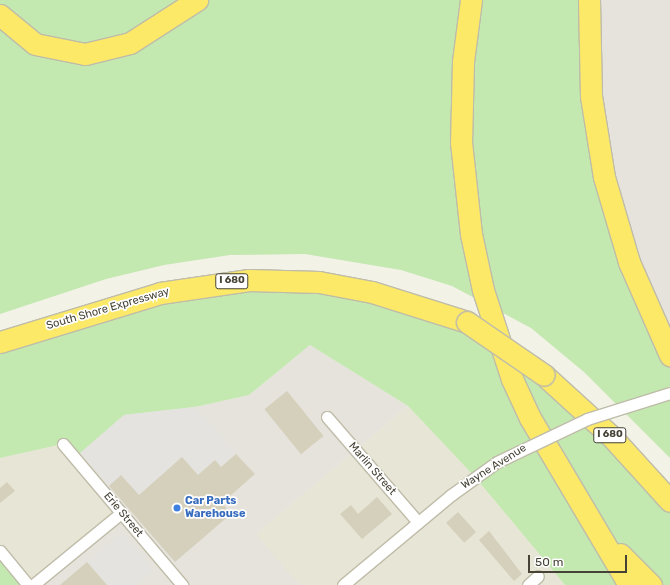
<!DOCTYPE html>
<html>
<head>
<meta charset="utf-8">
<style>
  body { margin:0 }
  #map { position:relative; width:670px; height:585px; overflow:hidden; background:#f3f2e7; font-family:Rubik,sans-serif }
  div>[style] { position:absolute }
  .residential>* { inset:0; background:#e7e5d5 }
  .industrial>* { inset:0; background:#e6e3dc }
  .green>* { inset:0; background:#c3e8b0 }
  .parking>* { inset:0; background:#e4e3df }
  .building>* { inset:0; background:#d5d0bc; transform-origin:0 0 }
  .roads { filter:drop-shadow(1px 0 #bfbca9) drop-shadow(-1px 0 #bfbca9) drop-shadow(0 1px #bfbca9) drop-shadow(0 -1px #bfbca9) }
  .minor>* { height:11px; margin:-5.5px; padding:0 5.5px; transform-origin:5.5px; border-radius:5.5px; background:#fff }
  .motorway>* { height:21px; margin:-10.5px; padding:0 10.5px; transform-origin:10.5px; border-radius:10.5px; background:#fde968 }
  .bridges { filter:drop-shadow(1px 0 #bfbca9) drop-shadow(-1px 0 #bfbca9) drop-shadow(0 1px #bfbca9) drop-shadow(0 -1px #bfbca9) }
  .minor-bridge>* { height:11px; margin:-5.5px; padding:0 5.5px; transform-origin:5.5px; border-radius:5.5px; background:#fff }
  .motorway-bridge>* { height:21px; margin:-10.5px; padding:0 10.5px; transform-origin:10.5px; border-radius:10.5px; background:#fde968 }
  .dots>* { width:11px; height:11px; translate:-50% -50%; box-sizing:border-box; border:2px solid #fff; border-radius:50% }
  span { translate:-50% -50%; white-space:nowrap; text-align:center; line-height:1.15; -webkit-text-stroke:3.5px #fff; paint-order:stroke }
  .shield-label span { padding:1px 3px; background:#fff; border:1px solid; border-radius:3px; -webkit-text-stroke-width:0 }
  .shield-label { font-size:10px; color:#464336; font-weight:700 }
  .street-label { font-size:11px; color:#464336 }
  .shop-label { font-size:11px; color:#366cbe; font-weight:700 }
  .left { translate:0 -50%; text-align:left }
  .scale { position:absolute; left:528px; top:555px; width:99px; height:18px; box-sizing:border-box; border:2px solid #464336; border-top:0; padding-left:5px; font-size:12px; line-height:14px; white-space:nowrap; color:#464336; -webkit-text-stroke:3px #fff; paint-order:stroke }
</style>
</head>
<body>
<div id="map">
  <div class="residential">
    <i style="clip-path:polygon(408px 406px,475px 477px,565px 585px,195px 585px)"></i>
    <i style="clip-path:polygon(63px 444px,121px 513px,28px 585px,0 551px,0 458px)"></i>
  </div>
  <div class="industrial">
    <i style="clip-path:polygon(589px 0,670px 0,670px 355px,629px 262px,588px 53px)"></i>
    <i style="clip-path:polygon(310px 345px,408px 406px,256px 534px,300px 585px,33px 585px,121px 513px,75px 458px,124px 415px,195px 407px,249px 395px)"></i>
  </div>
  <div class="green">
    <i style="clip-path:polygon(0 0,589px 0,597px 141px,670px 355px,670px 458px,584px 372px,531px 328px,452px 286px,401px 270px,305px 254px,230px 255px,164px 265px,106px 279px,0 314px)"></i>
    <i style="clip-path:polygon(270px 280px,467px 322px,544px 375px,670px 501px,670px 585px,565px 585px,475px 477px,408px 406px,310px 345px,249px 395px,195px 407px,124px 415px,75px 458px,63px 444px,0 458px,0 342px,61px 321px)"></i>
    <i style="clip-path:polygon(0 551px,28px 585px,0 585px)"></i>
  </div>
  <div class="parking">
    <i style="clip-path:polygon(195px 407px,236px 454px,221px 467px,215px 460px,198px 475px,182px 457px,139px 495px,122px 475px,109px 486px,80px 453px,124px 415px)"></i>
    <i style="clip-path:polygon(122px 533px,153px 570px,135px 585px,107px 585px,87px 562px)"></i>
  </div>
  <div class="building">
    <i style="left:287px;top:391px;width:58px;height:29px;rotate:51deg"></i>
    <i style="clip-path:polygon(236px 454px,255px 474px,222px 503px,231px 514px,175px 562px,109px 486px,121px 475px,139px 495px,182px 457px,198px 475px,215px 460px,221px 467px)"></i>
    <i style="clip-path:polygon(7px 482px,15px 491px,0 503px,0 488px)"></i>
    <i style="clip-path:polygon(377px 497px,392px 514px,362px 539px,340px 514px,351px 505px,358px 514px)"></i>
    <i style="left:458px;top:512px;width:27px;height:16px;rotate:48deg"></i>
    <i style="clip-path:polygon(489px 531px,522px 574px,514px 581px,479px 540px)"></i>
    <i style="clip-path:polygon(87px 562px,107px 585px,60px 585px)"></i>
  </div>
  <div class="roads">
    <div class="minor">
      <i style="left:327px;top:417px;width:139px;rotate:49.1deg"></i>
      <i style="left:63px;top:444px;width:185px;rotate:49.8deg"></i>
      <i style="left:0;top:551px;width:44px;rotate:50.5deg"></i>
      <i style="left:33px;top:585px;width:114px;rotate:-39.3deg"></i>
      <i style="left:343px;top:585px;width:141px;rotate:-39.8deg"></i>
      <i style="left:451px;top:495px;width:57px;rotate:-35.7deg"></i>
      <i style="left:528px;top:585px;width:13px;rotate:-42deg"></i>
    </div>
    <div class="motorway">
      <i style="left:471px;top:0;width:63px;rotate:97.4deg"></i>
      <i style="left:463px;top:62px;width:80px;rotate:91.4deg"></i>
      <i style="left:461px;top:142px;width:93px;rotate:83.8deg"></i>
      <i style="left:471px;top:234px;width:57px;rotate:77.9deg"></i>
      <i style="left:483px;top:290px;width:94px;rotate:72deg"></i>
      <i style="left:512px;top:379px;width:43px;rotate:65.2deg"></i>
      <i style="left:530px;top:418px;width:194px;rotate:59.3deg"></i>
      <i style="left:589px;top:0;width:96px;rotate:88.8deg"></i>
      <i style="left:591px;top:96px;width:82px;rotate:80.9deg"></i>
      <i style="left:604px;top:177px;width:89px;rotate:73.6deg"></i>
      <i style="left:629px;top:262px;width:102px;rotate:66.2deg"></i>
      <i style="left:0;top:15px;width:45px;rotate:39.6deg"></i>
      <i style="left:35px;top:44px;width:51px;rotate:11.3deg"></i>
      <i style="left:85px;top:54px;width:46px;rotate:-13.7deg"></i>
      <i style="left:130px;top:43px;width:80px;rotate:-32.7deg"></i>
      <i style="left:0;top:342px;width:167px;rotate:-17deg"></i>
      <i style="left:160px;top:293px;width:90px;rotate:-8.3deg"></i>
      <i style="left:249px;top:280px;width:70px;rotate:1.6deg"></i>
      <i style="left:319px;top:282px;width:54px;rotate:10.7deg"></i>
      <i style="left:372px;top:292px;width:100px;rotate:17.5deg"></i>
      <i style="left:544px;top:375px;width:89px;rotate:42.3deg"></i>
      <i style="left:610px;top:435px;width:89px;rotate:47.7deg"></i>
      <i style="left:620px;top:554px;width:44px;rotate:45deg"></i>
    </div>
  </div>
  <div class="bridges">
    <div class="minor-bridge">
      <i style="left:497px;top:462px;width:100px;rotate:-25.5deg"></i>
      <i style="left:587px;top:419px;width:87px;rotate:-17.4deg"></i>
    </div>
    <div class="motorway-bridge">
      <i style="left:467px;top:322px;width:93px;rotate:34.5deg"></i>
    </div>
  </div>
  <div class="dots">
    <i style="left:177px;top:508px;background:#3f7fe0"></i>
  </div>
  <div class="shield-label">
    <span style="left:232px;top:281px">I 680</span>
    <span style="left:610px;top:435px">I 680</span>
  </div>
  <div class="street-label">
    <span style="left:108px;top:309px;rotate:-16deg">South Shore Expressway</span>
    <span style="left:494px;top:467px;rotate:-32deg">Wayne Avenue</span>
    <span style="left:372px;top:469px;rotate:49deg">Marlin Street</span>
    <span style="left:123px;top:515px;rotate:50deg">Erie Street</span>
  </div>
  <div class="shop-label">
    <span class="left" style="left:185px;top:508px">Car Parts<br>Warehouse</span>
  </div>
  <div class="scale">50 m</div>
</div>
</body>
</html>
